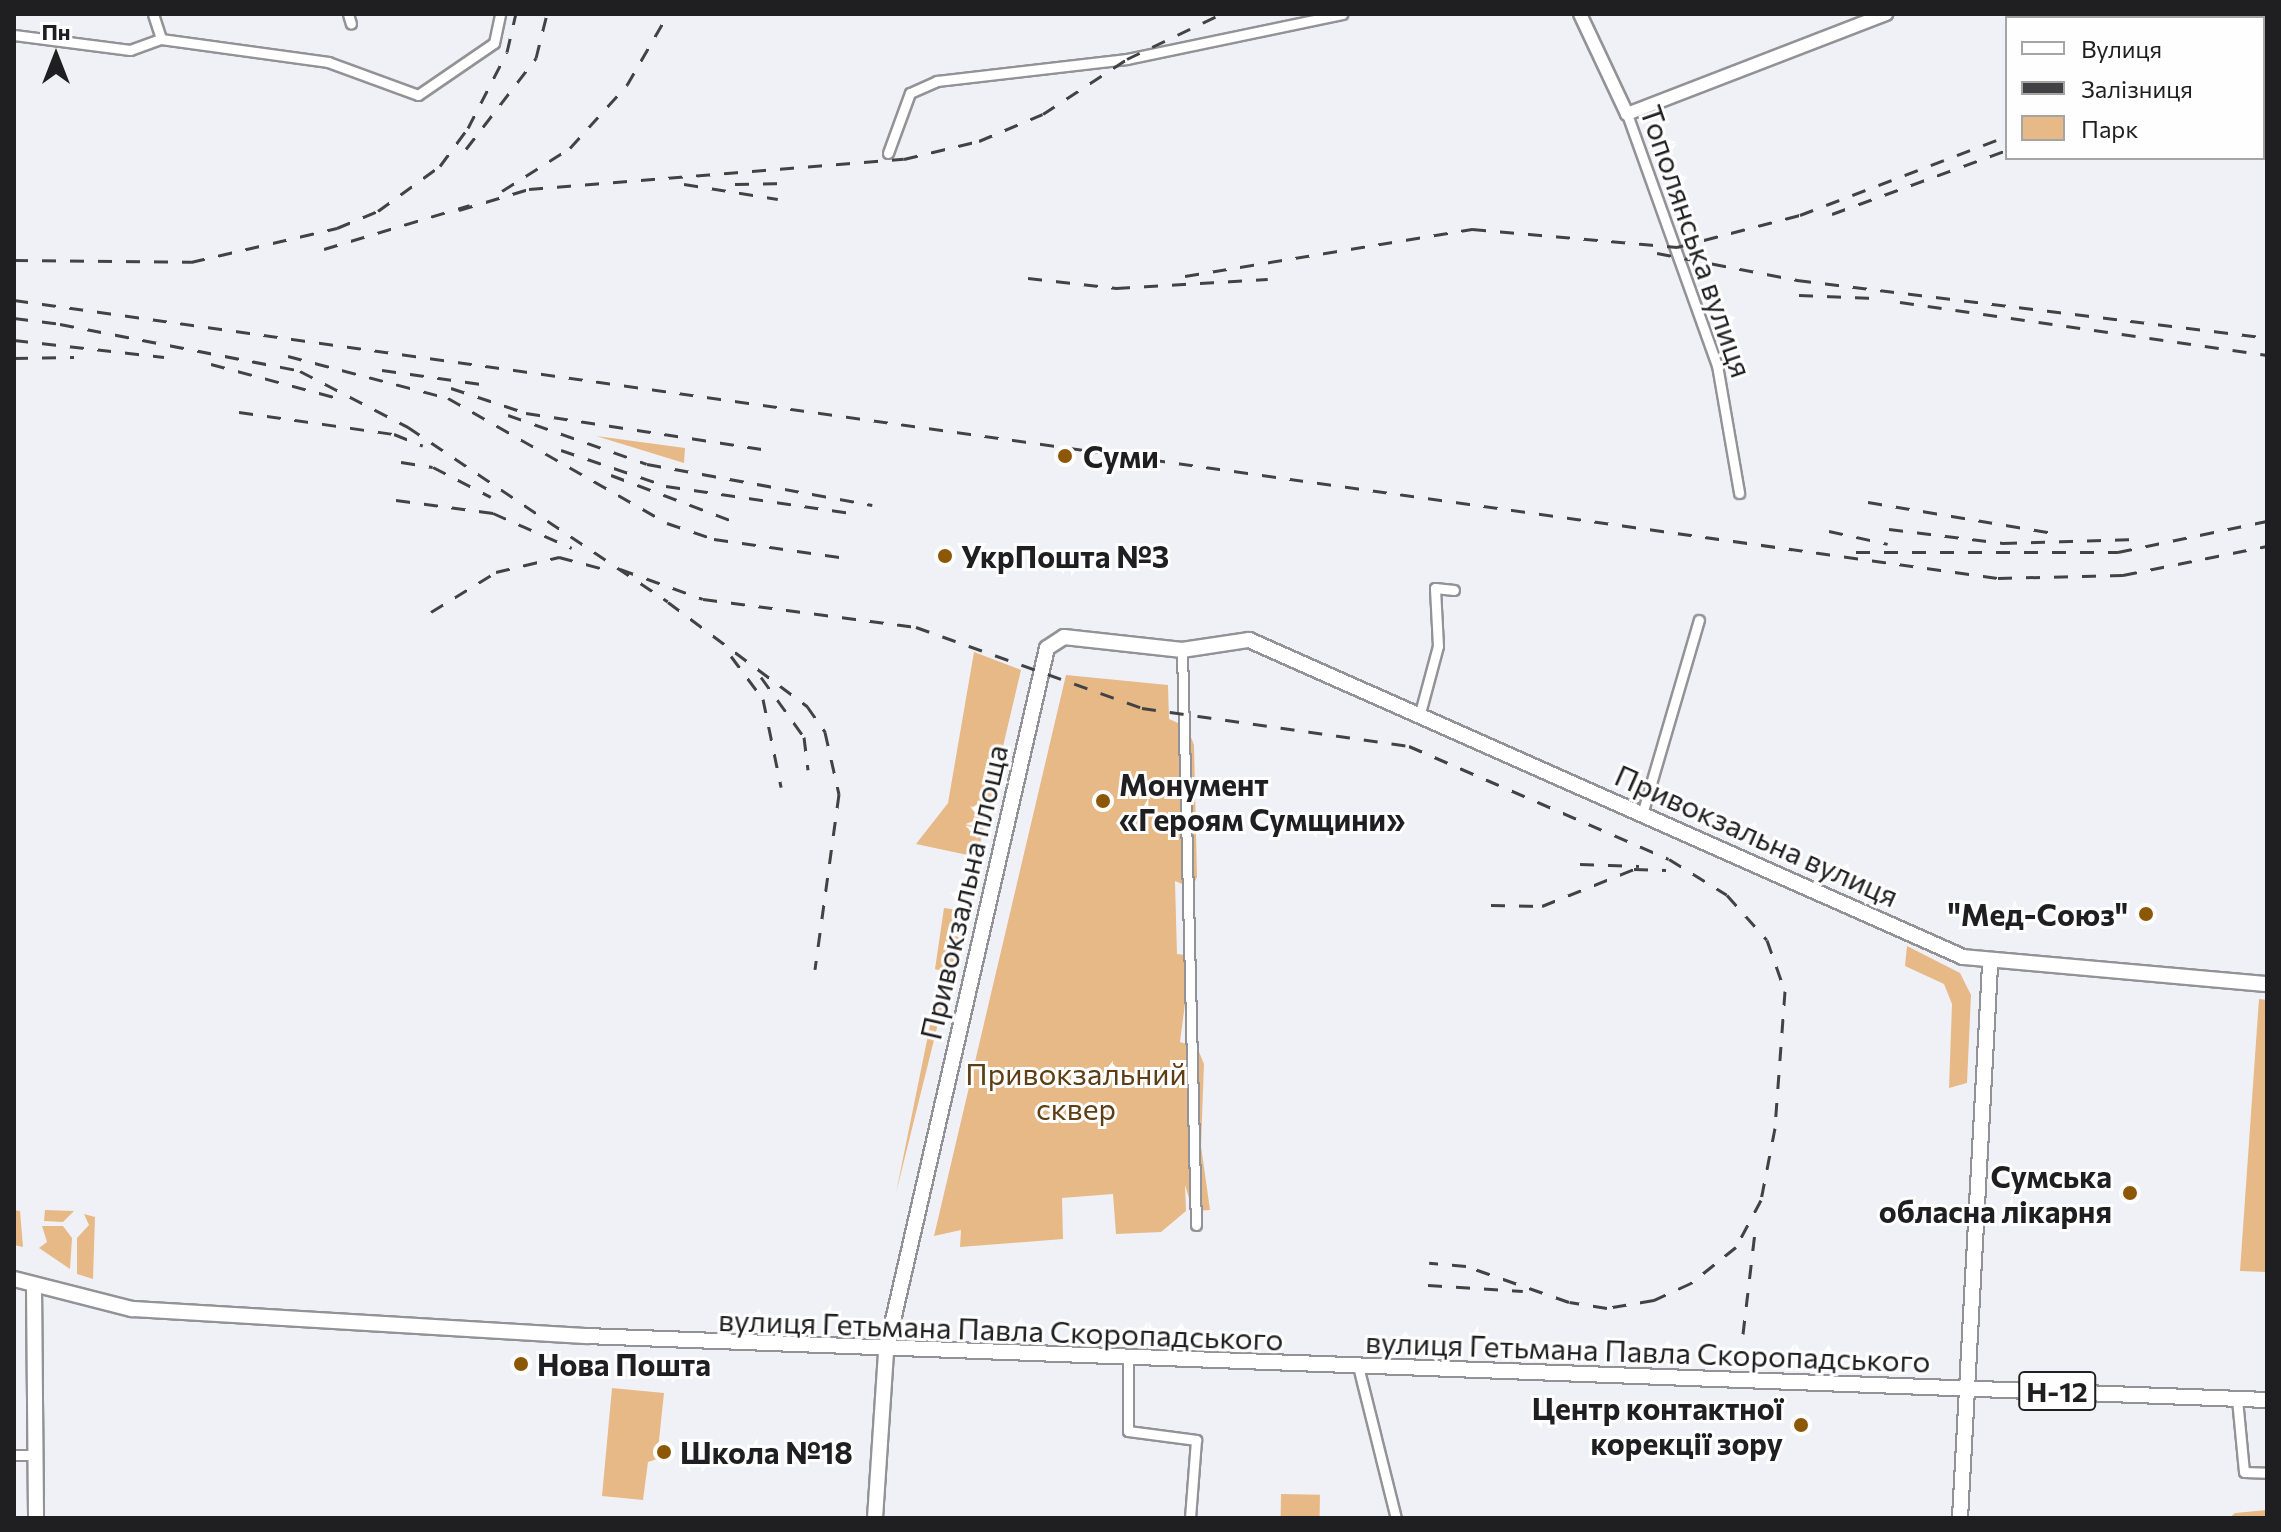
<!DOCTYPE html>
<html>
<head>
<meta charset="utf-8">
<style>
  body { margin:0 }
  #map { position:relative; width:2281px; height:1532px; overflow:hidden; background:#f0f1f6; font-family:Commissioner,sans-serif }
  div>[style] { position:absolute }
  .green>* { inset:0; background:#e7b987; transform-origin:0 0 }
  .roads { filter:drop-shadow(2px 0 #929297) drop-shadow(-2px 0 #929297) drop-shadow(0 2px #929297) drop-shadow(0 -2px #929297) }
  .minor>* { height:9px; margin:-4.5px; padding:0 4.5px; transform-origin:4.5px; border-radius:4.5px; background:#fff }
  .tertiary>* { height:12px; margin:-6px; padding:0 6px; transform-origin:6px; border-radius:6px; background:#fff }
  .secondary>* { height:14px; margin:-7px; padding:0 7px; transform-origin:7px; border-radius:7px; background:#fff }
  .primary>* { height:14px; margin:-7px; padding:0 7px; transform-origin:7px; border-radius:7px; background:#fff }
  .rail>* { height:3px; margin-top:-1.5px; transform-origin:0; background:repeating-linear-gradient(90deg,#424245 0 14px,transparent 0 28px) }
  .dots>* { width:22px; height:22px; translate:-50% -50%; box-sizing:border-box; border:4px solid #fefefe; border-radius:50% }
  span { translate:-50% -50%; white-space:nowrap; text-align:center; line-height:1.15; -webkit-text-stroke:6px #fefefe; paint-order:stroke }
  .shield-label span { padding:2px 6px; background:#fefefe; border:2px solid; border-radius:6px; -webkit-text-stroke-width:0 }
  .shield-label { font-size:28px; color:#1f1f21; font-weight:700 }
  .street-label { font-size:30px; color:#1f1f21 }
  .poi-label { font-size:30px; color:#1f1f21; font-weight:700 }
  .left { translate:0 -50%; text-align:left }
  .right { translate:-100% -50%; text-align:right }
  .park-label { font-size:30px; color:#5e3e15 }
  .frame { position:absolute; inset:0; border:16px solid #1f1f21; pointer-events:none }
  .legend { position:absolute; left:2005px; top:16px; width:260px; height:144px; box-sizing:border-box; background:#fefefe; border:2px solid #a5a5a6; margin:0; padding:10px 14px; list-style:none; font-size:24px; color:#1f1f21 }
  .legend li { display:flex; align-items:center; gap:16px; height:40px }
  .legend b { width:40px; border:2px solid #a5a5a6 }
  .north { position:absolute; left:16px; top:16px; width:80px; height:80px; -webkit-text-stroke:6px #fefefe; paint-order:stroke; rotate:0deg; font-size:22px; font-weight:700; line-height:32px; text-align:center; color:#1f1f21 }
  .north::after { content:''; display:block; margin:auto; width:28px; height:36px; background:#1f1f21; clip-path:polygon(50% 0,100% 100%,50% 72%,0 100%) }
</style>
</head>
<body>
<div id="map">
  <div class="green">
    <i style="clip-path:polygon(596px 436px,685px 448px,684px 463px)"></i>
    <i style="clip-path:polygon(974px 652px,1021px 670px,977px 857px,916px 844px,948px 803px)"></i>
    <i style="clip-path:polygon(1066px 675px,1168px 685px,1169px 719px,1187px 727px,1194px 745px,1197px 877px,1192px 888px,1175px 881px,1177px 954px,1186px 955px,1188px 981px,1180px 1042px,1197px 1047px,1204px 1064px,1201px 1146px,1210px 1210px,1193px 1211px,1185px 1185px,1186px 1211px,1161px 1232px,1116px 1234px,1113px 1194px,1062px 1198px,1063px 1239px,960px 1247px,961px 1230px,934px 1236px)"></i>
    <i style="clip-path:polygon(944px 908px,966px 911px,896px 1193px,941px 971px,935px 969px)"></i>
    <i style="clip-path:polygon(1907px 946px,1960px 973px,1971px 995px,1967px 1083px,1949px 1088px,1952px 1004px,1944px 984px,1905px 966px)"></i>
    <i style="clip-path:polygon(2259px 999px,2267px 1000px,2267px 1272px,2240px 1271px)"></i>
    <i style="clip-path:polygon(14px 1210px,20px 1211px,23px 1247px,14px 1245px)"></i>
    <i style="clip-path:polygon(45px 1210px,74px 1211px,63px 1222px,44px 1221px)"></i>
    <i style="clip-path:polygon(84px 1214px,95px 1217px,93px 1279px,77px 1274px,77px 1238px,89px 1225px)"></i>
    <i style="clip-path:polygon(42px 1226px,63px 1226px,72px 1238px,70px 1269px,39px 1248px,47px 1242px)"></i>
    <i style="clip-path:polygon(612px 1388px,664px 1393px,657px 1459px,648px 1462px,643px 1500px,602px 1496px)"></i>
    <i style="left:1281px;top:1494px;width:39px;height:24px;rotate:1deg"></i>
    <i style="clip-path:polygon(2267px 1510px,2267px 1518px,2229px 1518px,2235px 1513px)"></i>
  </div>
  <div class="roads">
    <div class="minor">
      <i style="left:153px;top:14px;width:26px;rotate:72deg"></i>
      <i style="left:348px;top:14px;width:10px;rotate:73deg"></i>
      <i style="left:14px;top:35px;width:117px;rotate:7.4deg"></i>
      <i style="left:130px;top:50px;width:33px;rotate:-20deg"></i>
      <i style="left:161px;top:39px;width:169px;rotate:7.8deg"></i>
      <i style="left:328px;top:62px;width:96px;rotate:20.1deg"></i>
      <i style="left:418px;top:95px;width:92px;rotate:-34.4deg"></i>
      <i style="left:494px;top:43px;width:30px;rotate:-78deg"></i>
      <i style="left:1627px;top:114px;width:267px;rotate:70.3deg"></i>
      <i style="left:1717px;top:365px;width:130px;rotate:80.2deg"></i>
      <i style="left:888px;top:153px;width:64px;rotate:-69.9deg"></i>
      <i style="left:910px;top:93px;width:30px;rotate:-24deg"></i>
      <i style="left:937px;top:81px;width:191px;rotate:-6.6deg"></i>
      <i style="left:1127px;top:59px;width:220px;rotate:-11.8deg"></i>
      <i style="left:1182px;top:650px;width:575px;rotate:88.61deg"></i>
      <i style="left:1420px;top:713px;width:69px;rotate:-75deg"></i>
      <i style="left:1438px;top:646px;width:58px;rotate:-93deg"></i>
      <i style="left:1435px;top:588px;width:19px;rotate:6deg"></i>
      <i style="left:1643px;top:811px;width:199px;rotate:-73.7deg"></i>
      <i style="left:1128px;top:1362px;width:69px;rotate:90deg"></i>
      <i style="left:1128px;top:1431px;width:69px;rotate:7.5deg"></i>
      <i style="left:1196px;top:1440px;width:78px;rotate:94.4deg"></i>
      <i style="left:1359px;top:1370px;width:153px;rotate:76deg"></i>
      <i style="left:2237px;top:1399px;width:73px;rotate:84.5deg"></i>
      <i style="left:2244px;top:1472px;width:23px;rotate:2deg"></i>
      <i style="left:14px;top:1455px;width:22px"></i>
    </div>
    <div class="tertiary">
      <i style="left:1580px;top:14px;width:110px;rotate:64.8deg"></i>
      <i style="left:1627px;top:114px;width:278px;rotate:-21.1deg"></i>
    </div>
    <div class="secondary">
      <i style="left:34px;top:1285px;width:233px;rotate:89.5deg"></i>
      <i style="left:886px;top:1351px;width:721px;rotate:-77.1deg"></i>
      <i style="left:1047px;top:648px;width:20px;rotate:-33deg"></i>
      <i style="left:1064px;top:637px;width:119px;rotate:6.3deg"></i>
      <i style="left:1182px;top:650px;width:68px;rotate:-8.5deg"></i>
      <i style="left:1249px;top:640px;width:781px;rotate:23.94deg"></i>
      <i style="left:1963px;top:957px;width:305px;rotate:5.1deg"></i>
      <i style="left:1960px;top:1518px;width:554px;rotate:-86.89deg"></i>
    </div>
    <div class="primary">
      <i style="left:14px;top:1279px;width:122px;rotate:14.3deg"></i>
      <i style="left:132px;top:1309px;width:455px;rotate:3.4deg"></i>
      <i style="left:586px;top:1336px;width:1682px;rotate:2.18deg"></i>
      <i style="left:875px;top:1518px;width:167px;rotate:-86.2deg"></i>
    </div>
  </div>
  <div class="rail">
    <i style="left:2263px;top:40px;width:4px;rotate:-27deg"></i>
    <i style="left:466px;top:149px;width:115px;rotate:-52.4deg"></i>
    <i style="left:536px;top:58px;width:45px;rotate:-76deg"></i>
    <i style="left:684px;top:184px;width:95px;rotate:9.1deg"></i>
    <i style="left:735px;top:184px;width:53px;rotate:-1.1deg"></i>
    <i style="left:502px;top:191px;width:80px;rotate:-32.3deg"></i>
    <i style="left:570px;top:148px;width:85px;rotate:-47.9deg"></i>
    <i style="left:627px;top:85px;width:82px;rotate:-60deg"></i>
    <i style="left:459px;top:210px;width:73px;rotate:-16.7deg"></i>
    <i style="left:529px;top:189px;width:376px;rotate:-4.6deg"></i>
    <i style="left:904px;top:159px;width:77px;rotate:-13.5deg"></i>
    <i style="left:979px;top:141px;width:69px;rotate:-22.9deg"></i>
    <i style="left:1043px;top:114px;width:100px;rotate:-33.2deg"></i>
    <i style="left:1127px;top:59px;width:104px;rotate:-25.6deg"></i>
    <i style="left:1832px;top:214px;width:186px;rotate:-20.1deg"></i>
    <i style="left:324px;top:249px;width:152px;rotate:-16.8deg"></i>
    <i style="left:1657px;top:253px;width:143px;rotate:10.9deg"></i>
    <i style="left:1797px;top:280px;width:474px;rotate:7deg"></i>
    <i style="left:14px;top:260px;width:177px;rotate:0.6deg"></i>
    <i style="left:191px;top:262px;width:150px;rotate:-13.1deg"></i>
    <i style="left:337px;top:228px;width:44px;rotate:-22.5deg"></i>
    <i style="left:378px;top:211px;width:77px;rotate:-36deg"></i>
    <i style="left:440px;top:166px;width:47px;rotate:-53.6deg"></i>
    <i style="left:468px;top:128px;width:85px;rotate:-62.8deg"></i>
    <i style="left:507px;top:52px;width:39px;rotate:-77deg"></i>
    <i style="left:1185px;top:276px;width:291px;rotate:-9.3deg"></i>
    <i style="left:1472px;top:229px;width:206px;rotate:5deg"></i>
    <i style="left:1677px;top:247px;width:127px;rotate:-14.6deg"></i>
    <i style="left:1800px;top:215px;width:222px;rotate:-20.9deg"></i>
    <i style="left:1028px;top:278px;width:89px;rotate:6.5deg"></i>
    <i style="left:1116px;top:288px;width:152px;rotate:-3.4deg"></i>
    <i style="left:1799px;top:295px;width:75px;rotate:2.3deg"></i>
    <i style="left:14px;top:300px;width:2003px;rotate:7.98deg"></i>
    <i style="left:1998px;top:578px;width:125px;rotate:-1.4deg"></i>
    <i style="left:2123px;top:575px;width:147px;rotate:-11.4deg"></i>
    <i style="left:1900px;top:302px;width:371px;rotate:8.2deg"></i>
    <i style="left:14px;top:318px;width:56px;rotate:7.1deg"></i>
    <i style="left:60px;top:324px;width:251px;rotate:11deg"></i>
    <i style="left:14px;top:340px;width:151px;rotate:6.5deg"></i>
    <i style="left:288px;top:356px;width:165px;rotate:14.7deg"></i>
    <i style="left:448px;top:398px;width:252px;rotate:29.7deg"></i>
    <i style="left:667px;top:523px;width:50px;rotate:18.8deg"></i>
    <i style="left:714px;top:539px;width:139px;rotate:8.2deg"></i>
    <i style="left:14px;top:358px;width:60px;rotate:-1deg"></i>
    <i style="left:211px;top:364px;width:136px;rotate:15deg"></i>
    <i style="left:382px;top:370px;width:100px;rotate:8deg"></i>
    <i style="left:300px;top:371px;width:122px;rotate:27.4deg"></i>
    <i style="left:408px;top:427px;width:313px;rotate:33.9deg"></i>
    <i style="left:668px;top:602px;width:174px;rotate:36.8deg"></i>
    <i style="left:807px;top:706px;width:32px;rotate:55deg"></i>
    <i style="left:825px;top:732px;width:64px;rotate:77.3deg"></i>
    <i style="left:839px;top:794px;width:177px;rotate:97.8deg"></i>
    <i style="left:451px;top:388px;width:79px;rotate:18.4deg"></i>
    <i style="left:526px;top:413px;width:245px;rotate:8.7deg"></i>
    <i style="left:239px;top:412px;width:157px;rotate:8.1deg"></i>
    <i style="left:394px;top:434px;width:31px;rotate:22deg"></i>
    <i style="left:508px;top:415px;width:147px;rotate:19.4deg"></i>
    <i style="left:647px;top:464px;width:229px;rotate:10.3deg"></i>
    <i style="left:561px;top:450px;width:111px;rotate:18.9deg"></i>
    <i style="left:666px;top:486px;width:194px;rotate:8.3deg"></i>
    <i style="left:401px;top:462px;width:32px;rotate:9deg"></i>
    <i style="left:433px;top:467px;width:65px;rotate:27.3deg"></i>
    <i style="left:611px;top:475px;width:136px;rotate:20.7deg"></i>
    <i style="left:396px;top:500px;width:98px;rotate:7.6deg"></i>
    <i style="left:493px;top:513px;width:86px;rotate:23.9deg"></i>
    <i style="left:1868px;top:502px;width:194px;rotate:9.5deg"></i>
    <i style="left:1889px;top:529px;width:115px;rotate:7deg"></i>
    <i style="left:2003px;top:543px;width:134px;rotate:-1.7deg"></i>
    <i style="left:1829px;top:531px;width:60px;rotate:12.4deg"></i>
    <i style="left:1856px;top:552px;width:262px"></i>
    <i style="left:2118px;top:552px;width:152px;rotate:-11.8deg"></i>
    <i style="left:620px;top:569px;width:88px;rotate:19.9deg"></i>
    <i style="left:703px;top:599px;width:215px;rotate:7.5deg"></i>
    <i style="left:916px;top:627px;width:240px;rotate:19.7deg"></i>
    <i style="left:1142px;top:708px;width:270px;rotate:8.1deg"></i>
    <i style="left:1409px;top:746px;width:283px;rotate:23.5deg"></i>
    <i style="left:1669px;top:859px;width:68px;rotate:31.8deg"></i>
    <i style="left:1727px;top:895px;width:60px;rotate:48.4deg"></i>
    <i style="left:1767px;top:940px;width:54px;rotate:70.6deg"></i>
    <i style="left:1785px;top:991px;width:137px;rotate:94.2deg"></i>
    <i style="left:1775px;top:1128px;width:73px;rotate:101deg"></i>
    <i style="left:1761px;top:1200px;width:53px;rotate:118deg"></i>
    <i style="left:1736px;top:1247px;width:58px;rotate:141.3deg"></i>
    <i style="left:1691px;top:1283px;width:41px;rotate:155.3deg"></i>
    <i style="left:1654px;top:1300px;width:48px;rotate:170.3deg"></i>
    <i style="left:1607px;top:1308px;width:38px;rotate:-171deg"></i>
    <i style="left:1569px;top:1302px;width:109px;rotate:-160.7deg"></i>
    <i style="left:1466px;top:1266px;width:37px;rotate:-175deg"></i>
    <i style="left:431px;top:612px;width:76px;rotate:-31.6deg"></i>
    <i style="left:496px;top:572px;width:65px;rotate:-13.4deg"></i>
    <i style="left:559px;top:557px;width:51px;rotate:14.9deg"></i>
    <i style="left:731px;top:656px;width:54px;rotate:53.3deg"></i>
    <i style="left:763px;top:699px;width:90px;rotate:78.4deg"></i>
    <i style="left:761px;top:677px;width:74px;rotate:54.4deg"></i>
    <i style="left:804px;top:737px;width:33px;rotate:83deg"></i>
    <i style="left:1580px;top:864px;width:59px;rotate:1.9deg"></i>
    <i style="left:1491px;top:905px;width:51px;rotate:1.1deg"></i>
    <i style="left:1542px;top:906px;width:99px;rotate:-21.9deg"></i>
    <i style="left:1634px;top:869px;width:32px;rotate:2deg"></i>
    <i style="left:1428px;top:1285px;width:95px;rotate:3.6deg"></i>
    <i style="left:1743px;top:1334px;width:112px;rotate:-83.3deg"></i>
  </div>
  <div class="dots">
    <i style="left:1065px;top:456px;background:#8c5807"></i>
    <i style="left:945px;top:556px;background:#8c5807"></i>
    <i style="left:1103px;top:801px;background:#8c5807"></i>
    <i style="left:2146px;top:914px;background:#8c5807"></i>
    <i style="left:2130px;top:1193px;background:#8c5807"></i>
    <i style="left:521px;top:1364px;background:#8c5807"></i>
    <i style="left:1801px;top:1425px;background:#8c5807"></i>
    <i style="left:664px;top:1452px;background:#8c5807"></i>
  </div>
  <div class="shield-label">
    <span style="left:2057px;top:1391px">Н-12</span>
  </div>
  <div class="street-label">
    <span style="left:1697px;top:241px;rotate:71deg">Тополянська вулиця</span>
    <span style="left:1757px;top:835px;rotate:24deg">Привокзальна вулиця</span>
    <span style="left:963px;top:892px;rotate:-77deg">Привокзальна площа</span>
    <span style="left:1001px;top:1329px;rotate:2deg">вулиця Гетьмана Павла Скоропадського</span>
    <span style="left:1648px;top:1351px;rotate:2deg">вулиця Гетьмана Павла Скоропадського</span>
  </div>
  <div class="poi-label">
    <span class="left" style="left:1083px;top:456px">Суми</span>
    <span class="left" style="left:961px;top:556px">УкрПошта №3</span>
    <span class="left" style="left:1119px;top:801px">Монумент<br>«Героям Сумщини»</span>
    <span class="right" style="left:2128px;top:914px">"Мед-Союз"</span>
    <span class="right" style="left:2112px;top:1193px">Сумська<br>обласна лікарня</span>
    <span class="left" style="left:537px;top:1364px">Нова Пошта</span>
    <span class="right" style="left:1783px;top:1425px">Центр контактної<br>корекції зору</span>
    <span class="left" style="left:680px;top:1452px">Школа №18</span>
  </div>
  <div class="park-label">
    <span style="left:1076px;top:1090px">Привокзальний<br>сквер</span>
  </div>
  <div class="frame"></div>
  <ul class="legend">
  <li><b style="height:10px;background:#fff"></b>Вулиця</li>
  <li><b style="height:10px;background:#424245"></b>Залізниця</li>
  <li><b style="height:22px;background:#e7b987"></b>Парк</li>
  </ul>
  <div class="north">Пн</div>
</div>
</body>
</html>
